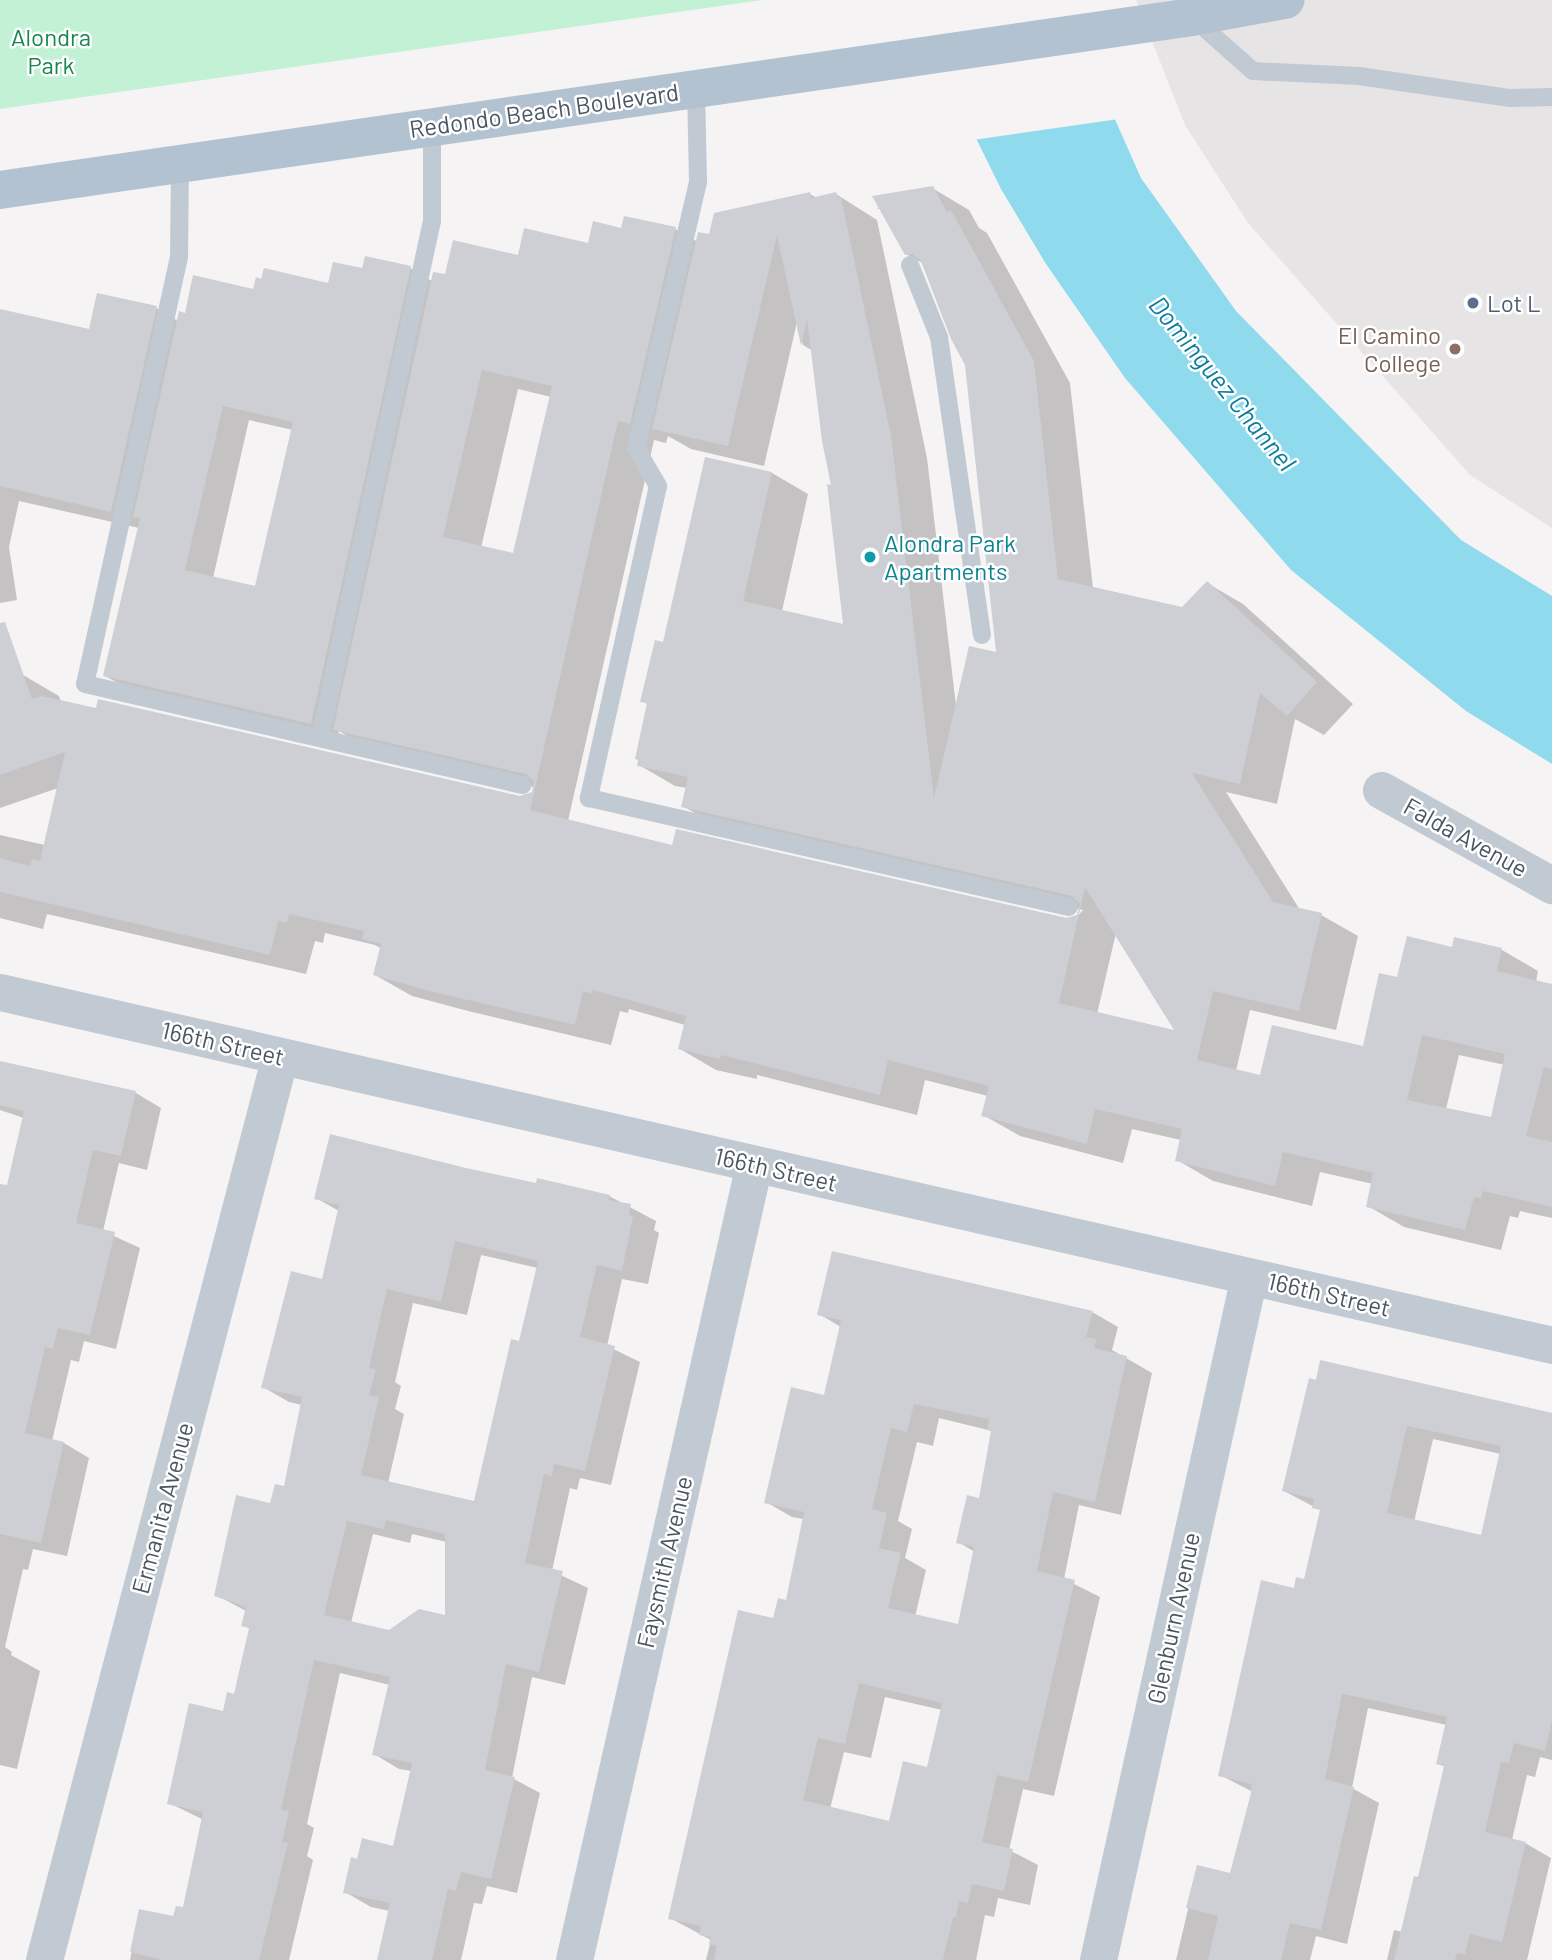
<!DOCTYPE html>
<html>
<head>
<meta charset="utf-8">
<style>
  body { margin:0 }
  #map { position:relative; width:1552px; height:1960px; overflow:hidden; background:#f5f3f3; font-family:Barlow,sans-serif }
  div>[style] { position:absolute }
  .education>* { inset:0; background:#e6e4e5 }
  .green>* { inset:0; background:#c3f1d5 }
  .water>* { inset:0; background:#90daee }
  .pier>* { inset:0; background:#f5f3f3 }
  .shadow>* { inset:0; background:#0003 }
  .building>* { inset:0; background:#cdcfd5 }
  .service>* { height:18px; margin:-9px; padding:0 9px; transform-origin:9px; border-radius:9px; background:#c1cad2 }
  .minor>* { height:37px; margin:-18.5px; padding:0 18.5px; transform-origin:18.5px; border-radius:18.5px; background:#c1cad2 }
  .primary>* { height:38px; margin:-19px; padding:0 19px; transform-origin:19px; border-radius:19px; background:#b3c2d1 }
  .dots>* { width:19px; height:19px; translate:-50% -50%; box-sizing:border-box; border:4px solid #fff; border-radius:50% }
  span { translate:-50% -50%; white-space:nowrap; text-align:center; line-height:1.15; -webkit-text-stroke:5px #fff; paint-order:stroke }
  .park-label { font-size:24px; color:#17864f }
  .street-label { font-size:24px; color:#4a5661 }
  .service-label { font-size:24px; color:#4e5e75 }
  .left { translate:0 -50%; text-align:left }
  .education-label { font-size:24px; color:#785e54 }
  .right { translate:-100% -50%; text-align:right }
  .culture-label { font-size:24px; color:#0d838f }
  .water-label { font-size:26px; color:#0c7c9b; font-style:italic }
</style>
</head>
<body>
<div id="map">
  <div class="education">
    <i style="clip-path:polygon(1136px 0,1552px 0,1552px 528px,1470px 475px,1248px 223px,1185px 125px)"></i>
  </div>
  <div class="green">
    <i style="clip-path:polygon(0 0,762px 0,0 109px)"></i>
  </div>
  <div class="water">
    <i style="clip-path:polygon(908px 0,1062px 0,1141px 178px,1236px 311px,1461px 540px,1552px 596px,1552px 764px,1466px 711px,1291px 570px,1125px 378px,1046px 264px,1001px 189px)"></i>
  </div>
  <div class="pier">
    <i style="clip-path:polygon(905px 0,1066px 0,1119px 119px,973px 140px)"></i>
  </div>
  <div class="shadow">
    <i style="clip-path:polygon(evenodd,932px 188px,969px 210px,979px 228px,987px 233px,1070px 383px,1093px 588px,1182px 609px,1207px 583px,1243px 604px,1353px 704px,1324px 735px,1295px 719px,1277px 804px,1226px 792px,1300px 910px,1321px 915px,1358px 936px,1336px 1030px,1250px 1010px,1236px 1071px,1262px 1077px,1364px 1048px,1399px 979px,1453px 949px,1455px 939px,1502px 950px,1538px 971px,1536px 982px,1552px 985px,1552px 1218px,1520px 1211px,1518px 1218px,1510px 1216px,1501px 1250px,1404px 1227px,1368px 1206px,1373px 1184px,1320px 1172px,1312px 1206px,1213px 1181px,1177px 1160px,1181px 1140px,1132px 1129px,1123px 1163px,1020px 1136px,983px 1115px,988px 1096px,925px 1080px,917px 1115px,757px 1075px,757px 1079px,716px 1070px,680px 1049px,685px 1025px,629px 1009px,628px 1013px,620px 1011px,611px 1045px,468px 1011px,412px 996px,375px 975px,382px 949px,375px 945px,325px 933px,323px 943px,315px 941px,306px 974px,47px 914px,43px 929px,0 918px,0 835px,45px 845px,58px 788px,0 808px,0 683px,23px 675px,59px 696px,61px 702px,520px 798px,532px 795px,534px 787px,372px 750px,339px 731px,337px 738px,131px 690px,105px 676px,139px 528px,19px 501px,9px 547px,17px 600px,0 603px,0 311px,90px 331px,156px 308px,178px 321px,186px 315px,255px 291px,330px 285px,363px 271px,410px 268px,432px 281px,519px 257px,589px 245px,623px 230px,675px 229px,698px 242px,810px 194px,817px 198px,836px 194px,877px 220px,927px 458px,956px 706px,998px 655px,967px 365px,924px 264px,906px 254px,932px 188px,797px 322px,803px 345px,813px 351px,833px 487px,845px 626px,782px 611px,808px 494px,772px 473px,707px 459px,664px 644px,642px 701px,649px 705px,639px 765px,675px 786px,687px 788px,683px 806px,719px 827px,1083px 910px,1074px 920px,677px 831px,674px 847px,568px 821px,654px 440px,666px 443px,668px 436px,691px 449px,764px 466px,797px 322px,932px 188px,518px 389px,551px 397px,515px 556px,481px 548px,518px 389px,932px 188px,249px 420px,293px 430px,257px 588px,213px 578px,249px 420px,932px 188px,1116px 933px,1178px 1033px,1097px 1014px,1116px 933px,932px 188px,1459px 1055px,1505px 1065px,1492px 1119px,1446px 1109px,1459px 1055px)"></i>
    <i style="clip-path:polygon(0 1062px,136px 1093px,161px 1108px,147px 1170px,119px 1163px,103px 1231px,140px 1248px,116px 1349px,84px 1341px,79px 1362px,71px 1360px,52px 1441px,64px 1443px,89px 1458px,67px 1556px,33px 1549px,28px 1570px,23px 1569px,5px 1647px,12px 1652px,11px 1655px,40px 1671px,17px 1769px,0 1765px,0 1200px,8px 1188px,24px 1118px,0 1110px)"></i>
    <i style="clip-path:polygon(evenodd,538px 1185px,609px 1196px,656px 1221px,654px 1230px,659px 1233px,648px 1284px,622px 1279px,607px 1346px,640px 1362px,611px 1485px,580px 1478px,577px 1490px,570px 1488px,552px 1571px,588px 1588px,565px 1685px,532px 1677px,512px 1778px,540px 1793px,517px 1893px,487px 1886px,482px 1904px,474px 1903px,461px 1960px,379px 1960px,390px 1911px,371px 1907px,345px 1892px,359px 1861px,395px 1848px,412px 1771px,399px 1769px,374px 1754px,390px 1685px,340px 1673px,307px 1824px,314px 1828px,307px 1856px,313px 1860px,289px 1960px,130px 1960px,140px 1911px,175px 1918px,184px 1909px,204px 1820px,169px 1803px,235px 1696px,250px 1629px,243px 1625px,246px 1611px,216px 1595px,271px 1505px,285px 1488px,302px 1405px,289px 1402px,263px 1387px,323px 1281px,339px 1211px,316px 1198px,538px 1185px,481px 1255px,538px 1268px,521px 1343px,475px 1503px,388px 1483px,404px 1414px,395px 1409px,401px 1386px,395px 1382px,413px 1303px,467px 1315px,481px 1255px,538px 1185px,373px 1534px,410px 1543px,412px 1534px,447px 1542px,447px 1617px,389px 1631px,351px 1623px,373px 1534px)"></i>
    <i style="clip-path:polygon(evenodd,1092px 1312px,1118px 1327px,1112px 1350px,1152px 1373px,1121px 1515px,1079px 1505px,1064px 1579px,1100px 1597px,1054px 1796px,1023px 1789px,1009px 1850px,1038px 1865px,1030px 1905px,998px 1898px,994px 1917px,985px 1915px,976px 1960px,706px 1960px,711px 1940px,670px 1918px,774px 1620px,788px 1602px,804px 1519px,792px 1517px,766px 1502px,825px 1397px,841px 1327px,819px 1314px,1092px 1312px,939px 1418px,992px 1431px,980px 1500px,958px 1542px,975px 1552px,959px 1627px,915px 1617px,926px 1570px,905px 1558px,912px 1529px,898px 1521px,917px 1442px,933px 1446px,939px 1418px,1092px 1312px,885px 1697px,942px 1710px,928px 1769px,890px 1823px,830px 1809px,844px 1752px,871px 1758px,885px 1697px)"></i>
    <i style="clip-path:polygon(evenodd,1310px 1380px,1552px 1415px,1552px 1760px,1540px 1757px,1535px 1777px,1527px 1775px,1512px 1840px,1525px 1843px,1551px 1858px,1527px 1960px,1387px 1960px,1394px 1930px,1402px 1932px,1419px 1879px,1445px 1767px,1438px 1763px,1447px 1725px,1368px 1708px,1352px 1788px,1379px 1803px,1347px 1944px,1316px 1936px,1310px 1960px,1176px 1960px,1198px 1867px,1232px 1876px,1253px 1792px,1220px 1775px,1295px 1590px,1306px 1581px,1322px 1511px,1284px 1491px,1310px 1380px,1433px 1439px,1501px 1454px,1482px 1537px,1414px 1522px,1433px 1439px)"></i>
  </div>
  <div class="building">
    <i style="clip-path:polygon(evenodd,933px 186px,947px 212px,951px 210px,1034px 361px,1058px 579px,1182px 607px,1207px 581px,1317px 682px,1287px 716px,1260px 693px,1240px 784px,1192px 773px,1273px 902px,1322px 913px,1299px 1011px,1213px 991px,1197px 1060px,1260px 1075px,1272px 1025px,1363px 1046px,1379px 973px,1397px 977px,1407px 936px,1452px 947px,1454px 937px,1502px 948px,1497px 971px,1552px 984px,1552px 1069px,1544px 1067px,1526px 1136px,1552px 1142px,1552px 1207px,1483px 1191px,1481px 1198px,1474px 1197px,1465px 1230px,1366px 1207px,1373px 1173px,1283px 1152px,1275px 1186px,1175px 1161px,1182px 1129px,1095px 1109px,1087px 1144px,981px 1116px,989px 1086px,888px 1060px,880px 1095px,721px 1055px,720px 1059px,678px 1049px,686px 1016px,593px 990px,592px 994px,583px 991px,575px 1025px,429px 991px,373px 975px,381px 944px,362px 939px,364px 931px,289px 914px,287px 923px,278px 921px,270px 955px,0 892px,0 858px,30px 866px,32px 859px,40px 861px,65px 752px,0 775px,0 623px,5px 622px,32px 699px,42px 696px,96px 708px,98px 699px,520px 796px,532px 792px,534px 781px,526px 774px,333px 730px,433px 272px,445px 274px,453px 240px,518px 255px,524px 228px,588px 243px,593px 221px,621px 228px,624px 216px,676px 227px,630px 424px,618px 421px,530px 810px,672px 845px,676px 829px,1066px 918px,1077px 915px,1080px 904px,1072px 896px,681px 807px,688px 777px,637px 766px,638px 760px,635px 759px,647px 703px,640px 702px,655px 640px,663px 642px,705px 457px,772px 472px,743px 601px,843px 624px,827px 484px,831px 485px,822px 441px,807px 319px,801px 346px,777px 235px,728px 446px,652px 429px,698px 232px,709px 234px,714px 213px,810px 192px,811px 198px,836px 192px,838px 198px,841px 197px,891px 436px,934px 798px,969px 646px,996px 652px,965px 365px,951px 339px,921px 261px,912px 254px,905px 255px,872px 196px,933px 186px,482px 370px,552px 386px,513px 553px,443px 537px,482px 370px,933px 186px,1085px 887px,1174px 1030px,1059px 1003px,1085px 887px,933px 186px,1422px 1035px,1505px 1054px,1491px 1117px,1407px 1100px,1422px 1035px)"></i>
    <i style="clip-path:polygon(evenodd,365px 256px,411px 266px,311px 724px,103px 676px,140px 518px,133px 517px,179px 311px,185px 313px,193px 275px,253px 289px,256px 277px,261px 279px,264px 268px,328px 283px,333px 262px,362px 268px,365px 256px,223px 406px,293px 422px,255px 586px,185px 570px,223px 406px)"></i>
    <i style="clip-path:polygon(97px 293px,157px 306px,111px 512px,0 486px,0 309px,89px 329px)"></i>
    <i style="clip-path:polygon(0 1061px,136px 1091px,121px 1156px,93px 1150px,76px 1223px,115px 1232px,90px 1335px,58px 1328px,53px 1349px,45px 1347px,25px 1433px,64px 1442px,41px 1543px,0 1534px,0 1184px,7px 1185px,24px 1111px,0 1105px)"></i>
    <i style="clip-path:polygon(evenodd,330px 1134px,466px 1168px,536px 1183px,537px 1178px,610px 1195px,609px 1200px,631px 1204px,629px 1215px,633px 1216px,622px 1271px,597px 1265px,580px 1337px,615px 1346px,585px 1471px,554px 1464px,552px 1476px,544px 1474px,525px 1563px,563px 1571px,539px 1672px,506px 1664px,485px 1770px,515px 1777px,491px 1879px,461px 1872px,456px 1891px,448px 1889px,432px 1960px,377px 1960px,390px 1903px,343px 1893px,351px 1857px,357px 1859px,362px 1838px,393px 1846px,412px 1763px,372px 1755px,390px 1677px,314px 1660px,281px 1810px,289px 1811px,282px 1842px,288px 1843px,259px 1960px,162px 1960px,130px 1952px,139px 1909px,173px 1916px,176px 1906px,183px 1907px,203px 1812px,167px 1804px,189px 1703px,223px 1711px,227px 1692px,234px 1694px,249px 1628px,241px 1626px,246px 1607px,214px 1596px,236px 1495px,270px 1503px,275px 1484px,284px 1486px,302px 1397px,261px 1388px,291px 1271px,322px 1279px,339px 1205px,314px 1199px,330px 1134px,455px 1241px,538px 1261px,519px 1341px,511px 1339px,474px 1501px,361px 1475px,379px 1397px,369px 1395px,376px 1369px,369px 1368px,387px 1289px,441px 1302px,455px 1241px,330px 1134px,386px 1520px,445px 1534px,445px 1615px,419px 1609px,389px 1630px,324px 1615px,347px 1521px,384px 1529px,386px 1520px)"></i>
    <i style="clip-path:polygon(evenodd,832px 1251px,1093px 1311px,1086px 1337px,1097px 1339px,1094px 1348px,1127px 1356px,1095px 1502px,1053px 1492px,1037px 1571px,1075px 1580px,1028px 1782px,997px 1775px,982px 1842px,1013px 1849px,1004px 1891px,972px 1884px,968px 1903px,959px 1901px,956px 1917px,953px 1917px,943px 1960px,714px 1960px,717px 1946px,709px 1944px,711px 1937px,699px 1935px,701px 1926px,668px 1919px,738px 1610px,773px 1618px,778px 1598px,786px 1600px,804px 1512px,764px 1503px,791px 1387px,824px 1395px,841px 1320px,817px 1315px,832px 1251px,914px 1404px,989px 1419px,987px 1430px,991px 1431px,979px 1498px,967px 1495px,956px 1543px,974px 1547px,958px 1624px,888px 1608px,901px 1553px,879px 1548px,887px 1513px,872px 1509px,891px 1428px,907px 1432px,914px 1404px,832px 1251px,859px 1683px,942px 1703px,927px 1767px,903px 1761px,889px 1821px,803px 1800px,818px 1738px,845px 1744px,859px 1683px)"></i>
    <i style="clip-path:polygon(evenodd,1320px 1360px,1552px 1413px,1552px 1721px,1545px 1751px,1514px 1743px,1509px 1763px,1501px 1762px,1485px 1832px,1526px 1842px,1502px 1942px,1470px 1934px,1465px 1954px,1457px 1953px,1455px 1960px,1394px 1960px,1414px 1876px,1418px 1877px,1444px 1766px,1436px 1764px,1447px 1717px,1377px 1701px,1342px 1694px,1325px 1779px,1354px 1787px,1321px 1930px,1290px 1923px,1281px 1960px,1208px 1960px,1218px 1916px,1186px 1908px,1197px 1865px,1230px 1873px,1251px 1793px,1251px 1784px,1218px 1776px,1261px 1580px,1294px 1588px,1296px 1577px,1304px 1579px,1320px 1510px,1312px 1508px,1314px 1499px,1282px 1491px,1309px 1378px,1316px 1380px,1320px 1360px,1407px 1426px,1501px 1446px,1481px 1535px,1387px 1513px,1407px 1426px)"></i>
  </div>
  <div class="service">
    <i style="left:1192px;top:17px;width:81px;rotate:41.5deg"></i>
    <i style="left:1253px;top:71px;width:106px;rotate:2.7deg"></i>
    <i style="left:1359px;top:76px;width:153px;rotate:8.3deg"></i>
    <i style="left:1510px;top:98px;width:42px;rotate:-1.4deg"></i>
    <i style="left:696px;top:87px;width:95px;rotate:88.8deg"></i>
    <i style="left:698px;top:182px;width:273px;rotate:103.1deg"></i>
    <i style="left:636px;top:448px;width:44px;rotate:59.9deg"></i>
    <i style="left:658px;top:486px;width:320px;rotate:102.5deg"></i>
    <i style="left:589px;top:798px;width:492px;rotate:12.8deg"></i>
    <i style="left:180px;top:164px;width:93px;rotate:90.6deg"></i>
    <i style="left:179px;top:257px;width:437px;rotate:102.4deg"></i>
    <i style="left:85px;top:684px;width:449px;rotate:13deg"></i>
    <i style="left:910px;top:265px;width:78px;rotate:68.1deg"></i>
    <i style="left:939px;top:337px;width:301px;rotate:81.8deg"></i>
    <i style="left:320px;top:738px;width:529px;rotate:-77.78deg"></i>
    <i style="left:432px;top:221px;width:94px;rotate:-90deg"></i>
  </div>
  <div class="minor">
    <i style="left:1381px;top:790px;width:196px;rotate:29.1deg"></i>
    <i style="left:0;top:992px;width:1592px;rotate:12.81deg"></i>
    <i style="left:44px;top:1960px;width:934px;rotate:-75.37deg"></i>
    <i style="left:574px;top:1960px;width:816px;rotate:-77.26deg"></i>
    <i style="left:1098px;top:1960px;width:700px;rotate:-77.55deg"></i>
  </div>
  <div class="primary">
    <i style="left:0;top:190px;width:1203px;rotate:-8.26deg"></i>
    <i style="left:1191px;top:17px;width:96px;rotate:-10.3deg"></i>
  </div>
  <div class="dots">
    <i style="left:1473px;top:303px;background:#5c6f8a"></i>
    <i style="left:1455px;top:349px;background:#8d6e63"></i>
    <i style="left:870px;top:557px;background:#0f9aa8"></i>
  </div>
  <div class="park-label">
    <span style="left:51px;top:51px">Alondra<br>Park</span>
  </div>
  <div class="street-label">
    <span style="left:544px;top:110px;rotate:-8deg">Redondo Beach Boulevard</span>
    <span style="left:1466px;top:837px;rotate:29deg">Falda Avenue</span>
    <span style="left:223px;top:1043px;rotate:13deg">166th Street</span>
    <span style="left:776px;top:1169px;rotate:13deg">166th Street</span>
    <span style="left:1329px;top:1294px;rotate:13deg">166th Street</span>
    <span style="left:162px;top:1508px;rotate:-75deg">Ermanita Avenue</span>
    <span style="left:664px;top:1562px;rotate:-77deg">Faysmith Avenue</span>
    <span style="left:1173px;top:1618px;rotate:-78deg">Glenburn Avenue</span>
  </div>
  <div class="service-label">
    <span class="left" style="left:1487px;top:303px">Lot L</span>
  </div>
  <div class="education-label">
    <span class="right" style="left:1441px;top:349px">El Camino<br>College</span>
  </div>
  <div class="culture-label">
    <span class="left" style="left:884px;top:557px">Alondra Park<br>Apartments</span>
  </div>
  <div class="water-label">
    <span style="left:1223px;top:383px;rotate:51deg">Dominguez Channel</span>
  </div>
</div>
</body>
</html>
